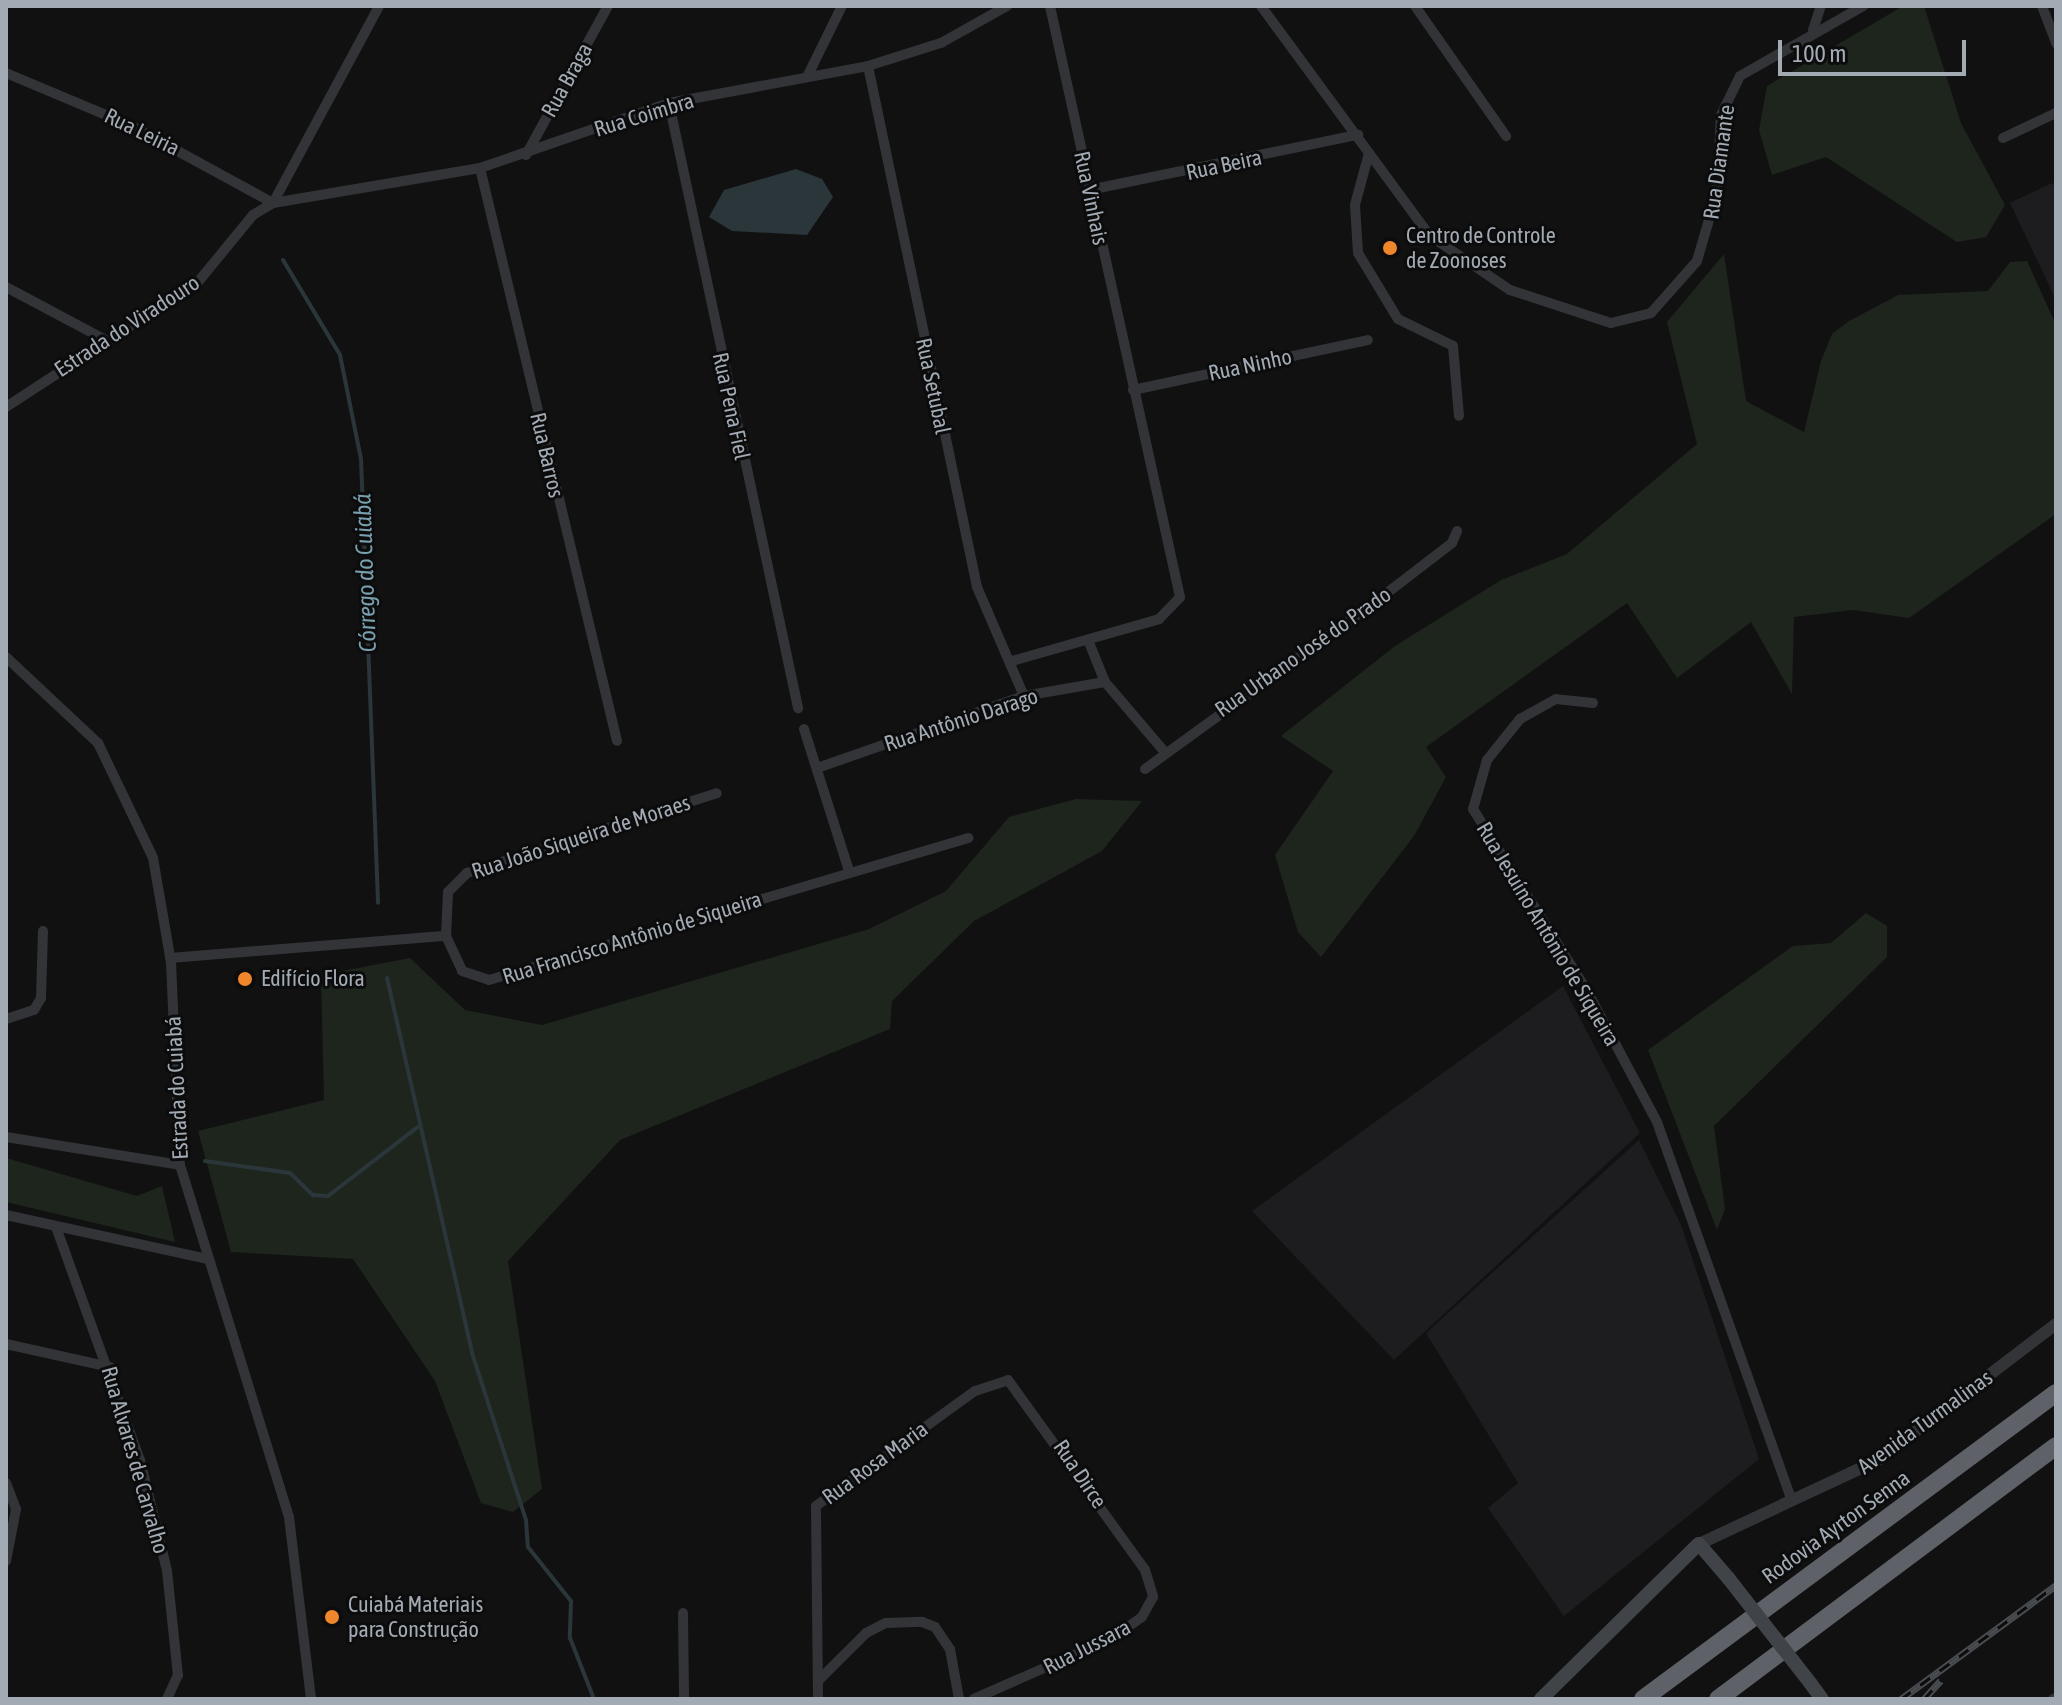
<!DOCTYPE html>
<html>
<head>
<meta charset="utf-8">
<style>
  body { margin:0 }
  #map { position:relative; width:2062px; height:1705px; overflow:hidden; background:#111112; font-family:"Asap Condensed",sans-serif }
  div>[style] { position:absolute }
  .built>* { inset:0; background:#1d1d1f }
  .green>* { inset:0; background:#1d251d }
  .water>* { inset:0; background:#2a363a }
  .stream>* { height:4px; margin:-2px; padding:0 2px; transform-origin:2px; border-radius:2px; background:#2a363a }
  .minor>* { height:10px; margin:-5px; padding:0 5px; transform-origin:5px; border-radius:5px; background:#323437 }
  .tertiary>* { height:12px; margin:-6px; padding:0 6px; transform-origin:6px; border-radius:6px; background:#323437 }
  .secondary>* { height:14px; margin:-7px; padding:0 7px; transform-origin:7px; border-radius:7px; background:#404347 }
  .motorway>* { height:18px; margin:-9px; padding:0 9px; transform-origin:9px; border-radius:9px; background:#5e6268 }
  .rail>* { height:7px; margin-top:-3.5px; transform-origin:0; background:repeating-linear-gradient(90deg,#0c0c0d 0 12px,#494c50 0 24px); box-sizing:border-box; border-block:2px solid #494c50 }
  .secondary-bridge>* { height:14px; margin:-7px; padding:0 7px; transform-origin:7px; border-radius:7px; background:#404347 }
  .dots>* { width:22px; height:22px; translate:-50% -50%; box-sizing:border-box; border:4px solid #0c0c0d; border-radius:50% }
  span { translate:-50% -50%; white-space:nowrap; text-align:center; line-height:1.15; -webkit-text-stroke:6px #0c0c0d; paint-order:stroke }
  .street-label { font-size:22px; color:#a2aab3 }
  .poi-label { font-size:22px; color:#a2aab3 }
  .left { translate:0 -50%; text-align:left }
  .water-label { font-size:24px; color:#79a0ae; font-style:italic }
  .frame { position:absolute; inset:0; border:8px solid #a2aab3; pointer-events:none }
  .scale { position:absolute; left:1778px; top:40px; width:188px; height:36px; box-sizing:border-box; border:4px solid #a2aab3; border-top:0; padding-left:10px; font-size:24px; line-height:28px; white-space:nowrap; color:#a2aab3; -webkit-text-stroke:6px #0c0c0d; paint-order:stroke }
</style>
</head>
<body>
<div id="map">
  <div class="built">
    <i style="clip-path:polygon(2052px 183px,2056px 187px,2056px 300px,2010px 203px)"></i>
    <i style="clip-path:polygon(1563px 986px,1640px 1133px,1394px 1360px,1252px 1211px)"></i>
    <i style="clip-path:polygon(1639px 1140px,1681px 1225px,1759px 1459px,1564px 1616px,1488px 1508px,1518px 1483px,1426px 1333px)"></i>
  </div>
  <div class="green">
    <i style="clip-path:polygon(1903px 6px,1924px 6px,1961px 123px,2005px 205px,1986px 237px,1957px 242px,1826px 157px,1772px 175px,1759px 130px,1767px 86px)"></i>
    <i style="clip-path:polygon(1724px 254px,1746px 401px,1804px 432px,1821px 361px,1832px 334px,1849px 321px,1898px 295px,1988px 291px,2010px 262px,2027px 261px,2056px 325px,2056px 514px,1909px 618px,1853px 610px,1794px 617px,1792px 694px,1751px 622px,1677px 678px,1627px 603px,1426px 747px,1446px 777px,1414px 836px,1321px 957px,1298px 932px,1275px 855px,1333px 771px,1281px 736px,1395px 646px,1501px 580px,1567px 554px,1697px 444px,1667px 322px)"></i>
    <i style="clip-path:polygon(1076px 799px,1142px 801px,1102px 851px,974px 921px,892px 1001px,890px 1029px,620px 1140px,508px 1261px,542px 1489px,513px 1512px,481px 1503px,435px 1381px,353px 1259px,231px 1252px,198px 1131px,324px 1100px,321px 975px,410px 958px,465px 1010px,542px 1025px,869px 929px,946px 891px,1009px 817px)"></i>
    <i style="clip-path:polygon(1866px 913px,1887px 926px,1887px 957px,1714px 1126px,1725px 1209px,1717px 1230px,1648px 1050px,1793px 946px,1831px 943px)"></i>
    <i style="clip-path:polygon(6px 1158px,137px 1196px,162px 1186px,175px 1242px,6px 1202px)"></i>
  </div>
  <div class="water">
    <i style="clip-path:polygon(796px 169px,822px 179px,833px 197px,807px 235px,732px 231px,709px 217px,724px 190px)"></i>
  </div>
  <div class="stream">
    <i style="left:283px;top:260px;width:111px;rotate:59deg"></i>
    <i style="left:340px;top:355px;width:106px;rotate:78.6deg"></i>
    <i style="left:361px;top:459px;width:444px;rotate:87.8deg"></i>
    <i style="left:387px;top:978px;width:385px;rotate:77.2deg"></i>
    <i style="left:472px;top:1353px;width:176px;rotate:72.1deg"></i>
    <i style="left:526px;top:1520px;width:27px;rotate:86deg"></i>
    <i style="left:528px;top:1547px;width:69px;rotate:51.5deg"></i>
    <i style="left:571px;top:1601px;width:37px;rotate:92deg"></i>
    <i style="left:570px;top:1638px;width:66px;rotate:68.5deg"></i>
    <i style="left:205px;top:1161px;width:86px;rotate:8deg"></i>
    <i style="left:290px;top:1173px;width:32px;rotate:44deg"></i>
    <i style="left:313px;top:1195px;width:15px;rotate:4deg"></i>
    <i style="left:328px;top:1196px;width:113px;rotate:-37.5deg"></i>
  </div>
  <div class="minor">
    <i style="left:1261px;top:6px;width:284px;rotate:53.7deg"></i>
    <i style="left:1429px;top:235px;width:98px;rotate:34.2deg"></i>
    <i style="left:1510px;top:290px;width:106px;rotate:18.1deg"></i>
    <i style="left:1611px;top:323px;width:41px;rotate:-14deg"></i>
    <i style="left:1651px;top:313px;width:69px;rotate:-48.5deg"></i>
    <i style="left:1697px;top:261px;width:72px;rotate:-73.8deg"></i>
    <i style="left:1717px;top:192px;width:77px;rotate:-87deg"></i>
    <i style="left:1721px;top:115px;width:43px;rotate:-64deg"></i>
    <i style="left:1740px;top:76px;width:142px;rotate:-29.6deg"></i>
    <i style="left:1415px;top:6px;width:159px;rotate:55deg"></i>
    <i style="left:2042px;top:6px;width:40px;rotate:69deg"></i>
    <i style="left:1813px;top:30px;width:25px;rotate:-72deg"></i>
    <i style="left:868px;top:66px;width:532px;rotate:78.18deg"></i>
    <i style="left:977px;top:587px;width:119px;rotate:66.7deg"></i>
    <i style="left:6px;top:73px;width:134px;rotate:22.8deg"></i>
    <i style="left:130px;top:125px;width:163px;rotate:28.6deg"></i>
    <i style="left:808px;top:75px;width:77px;rotate:-63.8deg"></i>
    <i style="left:669px;top:103px;width:619px;rotate:77.96deg"></i>
    <i style="left:2003px;top:138px;width:59px;rotate:-25.3deg"></i>
    <i style="left:1369px;top:153px;width:54px;rotate:105.1deg"></i>
    <i style="left:1355px;top:205px;width:48px;rotate:86.4deg"></i>
    <i style="left:1358px;top:253px;width:77px;rotate:58.8deg"></i>
    <i style="left:1398px;top:319px;width:61px;rotate:26.1deg"></i>
    <i style="left:1453px;top:346px;width:70px;rotate:85.1deg"></i>
    <i style="left:526px;top:155px;width:170px;rotate:-61.2deg"></i>
    <i style="left:480px;top:168px;width:589px;rotate:76.55deg"></i>
    <i style="left:1089px;top:190px;width:275px;rotate:-11.6deg"></i>
    <i style="left:273px;top:203px;width:224px;rotate:-61.7deg"></i>
    <i style="left:6px;top:287px;width:111px;rotate:28deg"></i>
    <i style="left:1133px;top:390px;width:240px;rotate:-12deg"></i>
    <i style="left:6px;top:407px;width:229px;rotate:-33.1deg"></i>
    <i style="left:198px;top:282px;width:87px;rotate:-50.6deg"></i>
    <i style="left:253px;top:215px;width:23px;rotate:-31deg"></i>
    <i style="left:273px;top:203px;width:210px;rotate:-9.6deg"></i>
    <i style="left:480px;top:168px;width:200px;rotate:-19deg"></i>
    <i style="left:669px;top:103px;width:202px;rotate:-10.5deg"></i>
    <i style="left:868px;top:66px;width:77px;rotate:-17.5deg"></i>
    <i style="left:941px;top:43px;width:76px;rotate:-29.3deg"></i>
    <i style="left:1088px;top:640px;width:45px;rotate:68deg"></i>
    <i style="left:1105px;top:682px;width:89px;rotate:49.5deg"></i>
    <i style="left:6px;top:657px;width:126px;rotate:43.1deg"></i>
    <i style="left:98px;top:743px;width:127px;rotate:64.4deg"></i>
    <i style="left:153px;top:858px;width:106px;rotate:80.2deg"></i>
    <i style="left:171px;top:962px;width:203px;rotate:87.5deg"></i>
    <i style="left:180px;top:1165px;width:368px;rotate:72.8deg"></i>
    <i style="left:289px;top:1517px;width:183px;rotate:83.1deg"></i>
    <i style="left:1012px;top:661px;width:153px;rotate:-15.9deg"></i>
    <i style="left:1159px;top:619px;width:30px;rotate:-46deg"></i>
    <i style="left:1180px;top:597px;width:605px;rotate:-102.41deg"></i>
    <i style="left:1593px;top:703px;width:37px;rotate:-174deg"></i>
    <i style="left:1556px;top:699px;width:41px;rotate:150.9deg"></i>
    <i style="left:1520px;top:719px;width:53px;rotate:128.8deg"></i>
    <i style="left:1487px;top:760px;width:51px;rotate:105.9deg"></i>
    <i style="left:1473px;top:809px;width:213px;rotate:57.9deg"></i>
    <i style="left:1586px;top:989px;width:151px;rotate:61.9deg"></i>
    <i style="left:1657px;top:1122px;width:400px;rotate:70.4deg"></i>
    <i style="left:804px;top:729px;width:149px;rotate:72.4deg"></i>
    <i style="left:820px;top:767px;width:216px;rotate:-19.2deg"></i>
    <i style="left:1024px;top:696px;width:82px;rotate:-9.8deg"></i>
    <i style="left:1145px;top:769px;width:294px;rotate:-36deg"></i>
    <i style="left:1383px;top:596px;width:87px;rotate:-37.5deg"></i>
    <i style="left:1452px;top:543px;width:13px;rotate:-67deg"></i>
    <i style="left:446px;top:936px;width:44px;rotate:-87.4deg"></i>
    <i style="left:448px;top:892px;width:27px;rotate:-45deg"></i>
    <i style="left:467px;top:873px;width:262px;rotate:-17.7deg"></i>
    <i style="left:170px;top:958px;width:277px;rotate:-4.6deg"></i>
    <i style="left:446px;top:936px;width:38px;rotate:65deg"></i>
    <i style="left:462px;top:971px;width:28px;rotate:18deg"></i>
    <i style="left:489px;top:980px;width:500px;rotate:-16.5deg"></i>
    <i style="left:6px;top:1019px;width:29px;rotate:-18deg"></i>
    <i style="left:34px;top:1010px;width:14px;rotate:-60deg"></i>
    <i style="left:41px;top:998px;width:67px;rotate:-88.3deg"></i>
    <i style="left:6px;top:1137px;width:176px;rotate:9.1deg"></i>
    <i style="left:6px;top:1215px;width:207px;rotate:12.3deg"></i>
    <i style="left:56px;top:1227px;width:248px;rotate:70.2deg"></i>
    <i style="left:140px;top:1460px;width:114px;rotate:76.3deg"></i>
    <i style="left:167px;top:1571px;width:105px;rotate:84deg"></i>
    <i style="left:178px;top:1675px;width:26px;rotate:115deg"></i>
    <i style="left:6px;top:1344px;width:107px;rotate:12.5deg"></i>
    <i style="left:6px;top:1483px;width:28px;rotate:69deg"></i>
    <i style="left:16px;top:1509px;width:53px;rotate:100.9deg"></i>
    <i style="left:683px;top:1613px;width:86px;rotate:89.3deg"></i>
    <i style="left:818px;top:1681px;width:68px;rotate:-45deg"></i>
    <i style="left:866px;top:1633px;width:22px;rotate:-27deg"></i>
    <i style="left:886px;top:1623px;width:36px;rotate:-2deg"></i>
    <i style="left:922px;top:1622px;width:14px;rotate:21deg"></i>
    <i style="left:935px;top:1627px;width:27px;rotate:56deg"></i>
    <i style="left:950px;top:1649px;width:51px;rotate:79.8deg"></i>
    <i style="left:818px;top:1699px;width:193px;rotate:-90.6deg"></i>
    <i style="left:816px;top:1506px;width:196px;rotate:-35.9deg"></i>
    <i style="left:975px;top:1391px;width:35px;rotate:-18deg"></i>
    <i style="left:1008px;top:1380px;width:234px;rotate:54.2deg"></i>
    <i style="left:1145px;top:1570px;width:28px;rotate:73deg"></i>
    <i style="left:1153px;top:1597px;width:23px;rotate:119deg"></i>
    <i style="left:1142px;top:1617px;width:37px;rotate:145deg"></i>
    <i style="left:1112px;top:1638px;width:151px;rotate:156.2deg"></i>
    <i style="left:2053px;top:1699px;width:3px;rotate:-18deg"></i>
  </div>
  <div class="tertiary">
    <i style="left:1699px;top:1544px;width:198px;rotate:-25.1deg"></i>
    <i style="left:1878px;top:1460px;width:224px;rotate:-37.4deg"></i>
  </div>
  <div class="secondary">
    <i style="left:1811px;top:1684px;width:19px;rotate:54deg"></i>
    <i style="left:1541px;top:1699px;width:221px;rotate:-44.5deg"></i>
    <i style="left:1699px;top:1544px;width:46px;rotate:49.4deg"></i>
  </div>
  <div class="motorway">
    <i style="left:1643px;top:1699px;width:514px;rotate:-36.54deg"></i>
    <i style="left:1718px;top:1699px;width:422px;rotate:-36.8deg"></i>
  </div>
  <div class="rail">
    <i style="left:1901px;top:1699px;width:192px;rotate:-36.3deg"></i>
    <i style="left:1924px;top:1699px;width:25px;rotate:-48deg"></i>
  </div>
  <div class="secondary-bridge">
    <i style="left:1729px;top:1579px;width:133px;rotate:52deg"></i>
  </div>
  <div class="dots">
    <i style="left:1390px;top:248px;background:#ef862c"></i>
    <i style="left:245px;top:979px;background:#ef862c"></i>
    <i style="left:332px;top:1617px;background:#ef862c"></i>
  </div>
  <div class="street-label">
    <span style="left:567px;top:80px;rotate:-61deg">Rua Braga</span>
    <span style="left:644px;top:115px;rotate:-17deg">Rua Coimbra</span>
    <span style="left:142px;top:132px;rotate:26deg">Rua Leiria</span>
    <span style="left:1719px;top:162px;rotate:-82deg">Rua Diamante</span>
    <span style="left:1224px;top:165px;rotate:-12deg">Rua Beira</span>
    <span style="left:1091px;top:198px;rotate:78deg">Rua Vinhais</span>
    <span style="left:127px;top:326px;rotate:-33deg">Estrada do Viradouro</span>
    <span style="left:1250px;top:365px;rotate:-12deg">Rua Ninho</span>
    <span style="left:933px;top:386px;rotate:78deg">Rua Setubal</span>
    <span style="left:731px;top:406px;rotate:78deg">Rua Pena Fiel</span>
    <span style="left:547px;top:455px;rotate:77deg">Rua Barros</span>
    <span style="left:1303px;top:652px;rotate:-35deg">Rua Urbano José do Prado</span>
    <span style="left:961px;top:720px;rotate:-18deg">Rua Antônio Darago</span>
    <span style="left:581px;top:837px;rotate:-18deg">Rua João Siqueira de Moraes</span>
    <span style="left:1548px;top:934px;rotate:59deg">Rua Jesuíno Antônio de Siqueira</span>
    <span style="left:632px;top:938px;rotate:-17deg">Rua Francisco Antônio de Siqueira</span>
    <span style="left:177px;top:1088px;rotate:-93deg">Estrada do Cuiabá</span>
    <span style="left:1925px;top:1422px;rotate:-36deg">Avenida Turmalinas</span>
    <span style="left:135px;top:1460px;rotate:74deg">Rua Alvares de Carvalho</span>
    <span style="left:875px;top:1463px;rotate:-36deg">Rua Rosa Maria</span>
    <span style="left:1080px;top:1474px;rotate:56deg">Rua Dirce</span>
    <span style="left:1836px;top:1527px;rotate:-36deg">Rodovia Ayrton Senna</span>
    <span style="left:1087px;top:1647px;rotate:-27deg">Rua Jussara</span>
  </div>
  <div class="poi-label">
    <span class="left" style="left:1406px;top:248px">Centro de Controle<br>de Zoonoses</span>
    <span class="left" style="left:261px;top:979px">Edifício Flora</span>
    <span class="left" style="left:348px;top:1617px">Cuiabá Materiais<br>para Construção</span>
  </div>
  <div class="water-label">
    <span style="left:365px;top:573px;rotate:-92deg">Córrego do Cuiabá</span>
  </div>
  <div class="frame"></div>
  <div class="scale">100 m</div>
</div>
</body>
</html>
